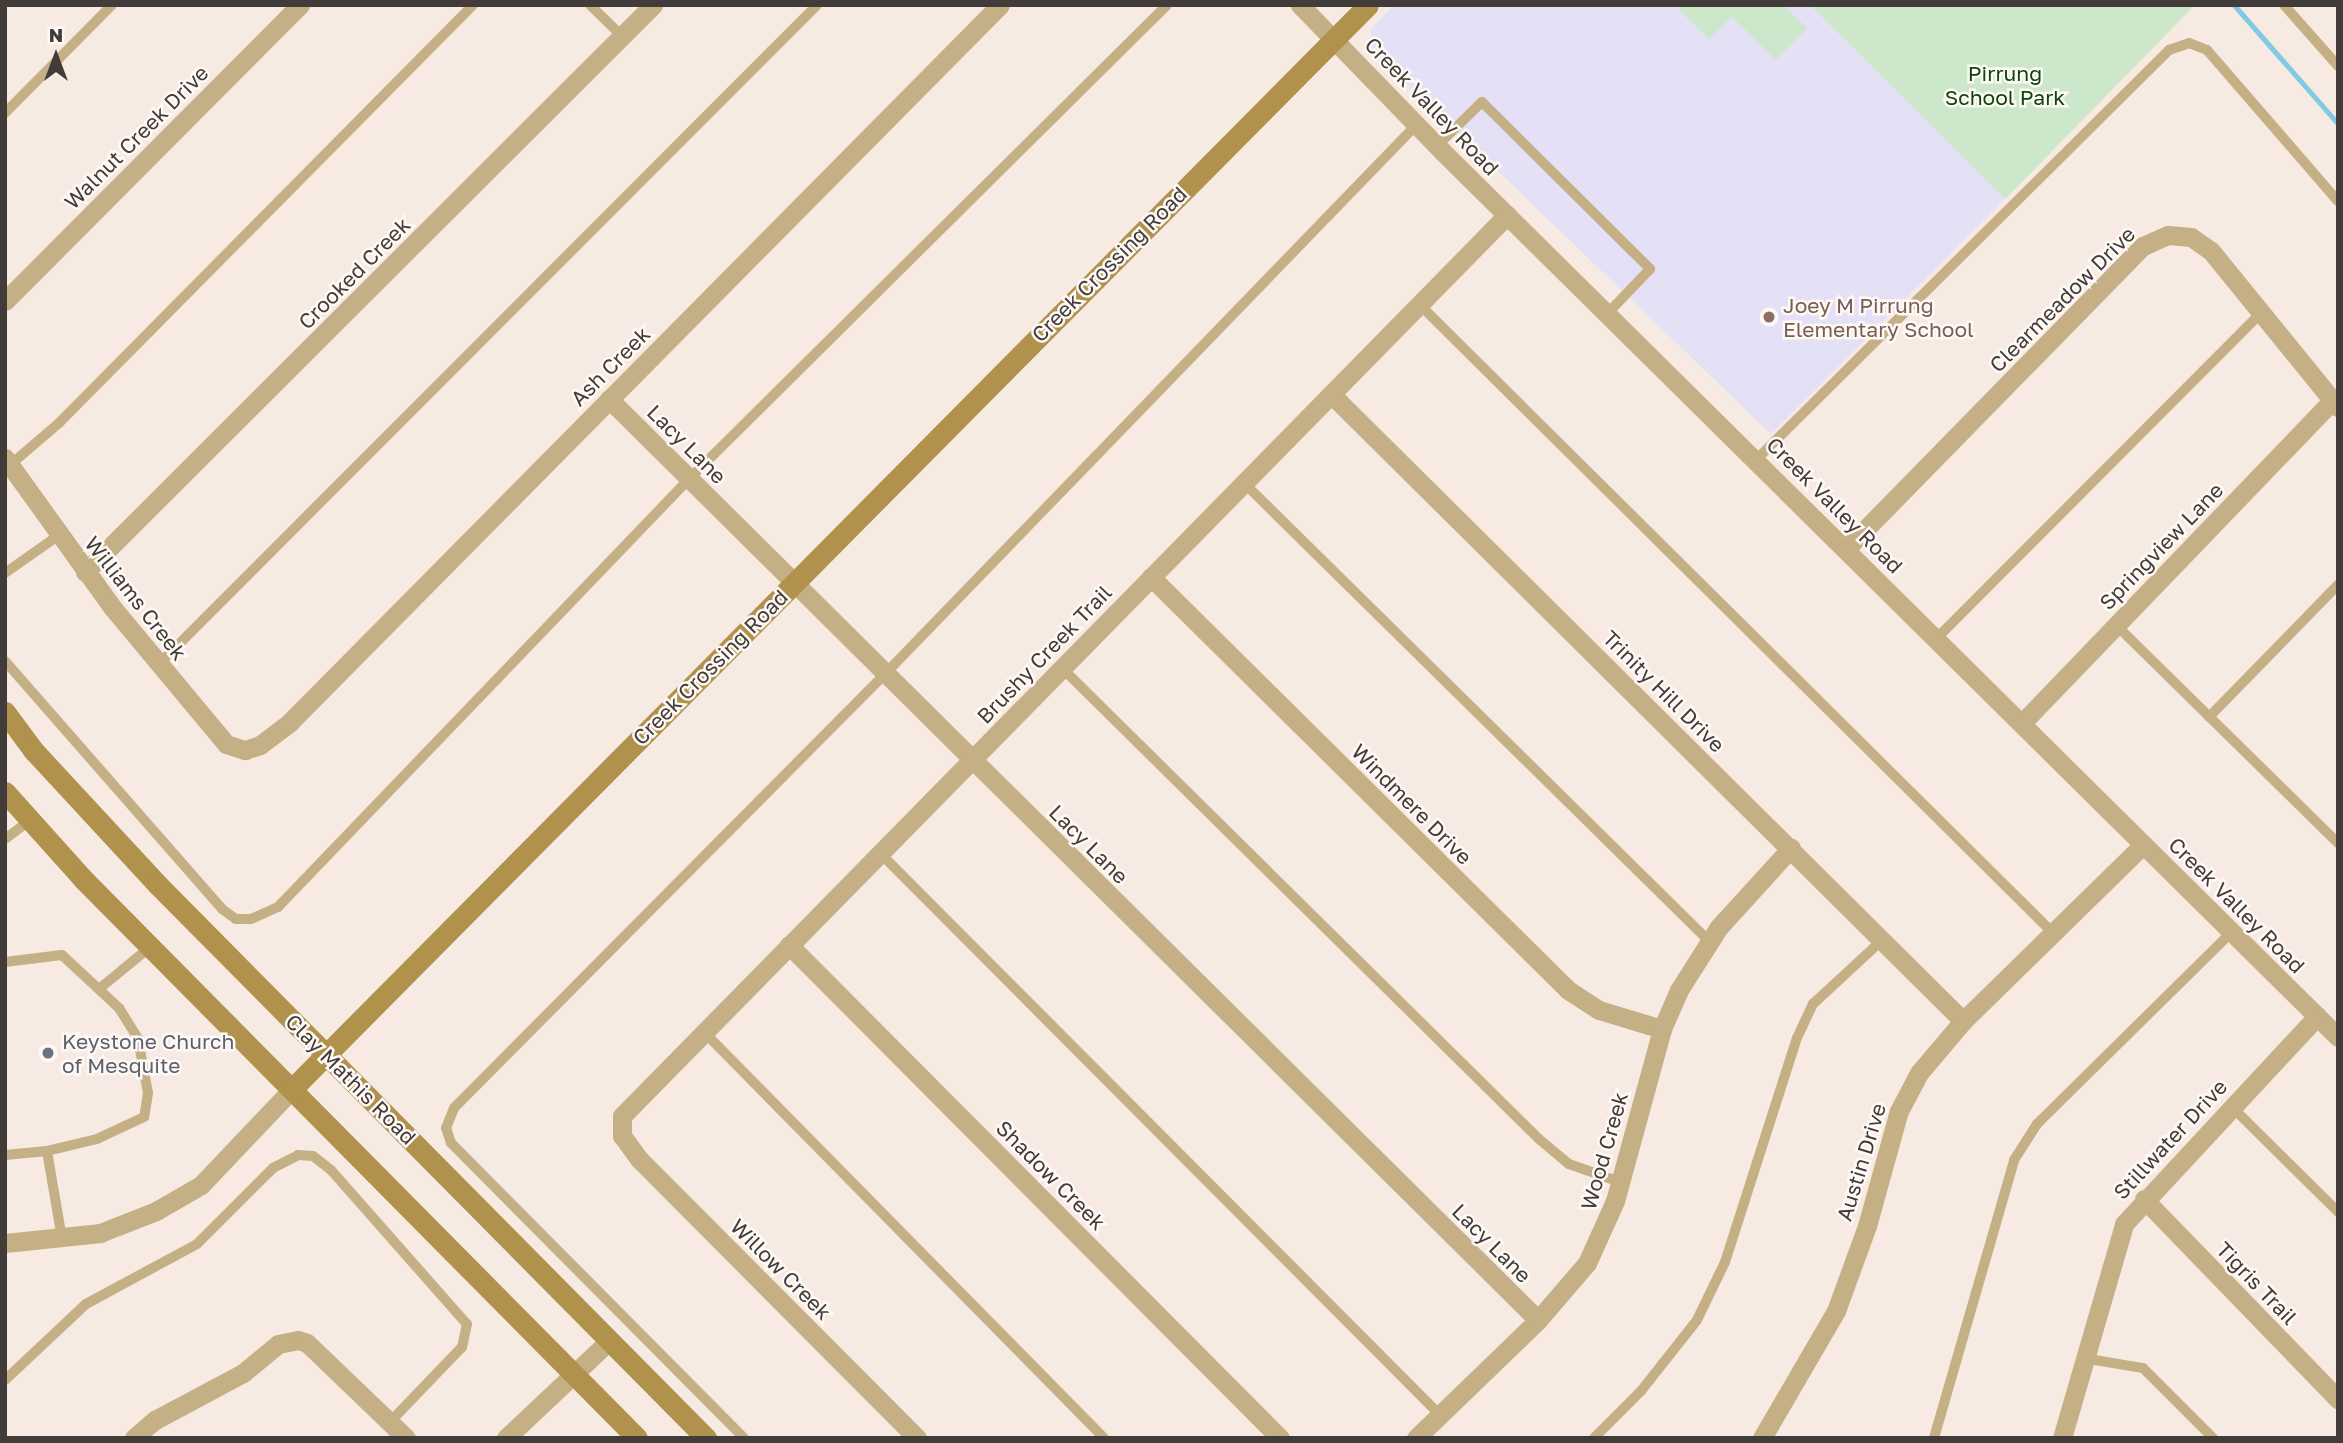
<!DOCTYPE html>
<html>
<head>
<meta charset="utf-8">
<style>
  body { margin:0 }
  #map { position:relative; width:2343px; height:1443px; overflow:hidden; background:#f7eae3; font-family:"Golos Text",sans-serif }
  div>[style] { position:absolute }
  .education>* { inset:0; background:#e4e0f6 }
  .green>* { inset:0; background:#cce7c9 }
  .stream>* { height:5px; margin:-2.5px; padding:0 2.5px; transform-origin:2.5px; border-radius:2.5px; background:#81cae2 }
  .lane>* { height:10px; margin:-5px; padding:0 5px; transform-origin:5px; border-radius:5px; background:#c5b085 }
  .street>* { height:19px; margin:-9.5px; padding:0 9.5px; transform-origin:9.5px; border-radius:9.5px; background:#c5b085 }
  .secondary>* { height:21px; margin:-10.5px; padding:0 10.5px; transform-origin:10.5px; border-radius:10.5px; background:#b0924d }
  .dots>* { width:19px; height:19px; translate:-50% -50%; box-sizing:border-box; border:4px solid #fff9f6; border-radius:50% }
  span { translate:-50% -50%; white-space:nowrap; text-align:center; line-height:1.15; -webkit-text-stroke:5px #fff9f6; paint-order:stroke }
  .park-label { font-size:21px; color:#0b4706 }
  .street-label { font-size:21px; color:#413c39 }
  .education-label { font-size:21px; color:#785e54 }
  .left { translate:0 -50%; text-align:left }
  .worship-label { font-size:21px; color:#5b616d }
  .frame { position:absolute; inset:0; border:7px solid #413c39; pointer-events:none }
  .north { position:absolute; left:21px; top:21px; width:70px; height:70px; -webkit-text-stroke:5px #fff9f6; paint-order:stroke; rotate:0deg; font-size:19px; font-weight:700; line-height:28px; text-align:center; color:#413c39 }
  .north::after { content:''; display:block; margin:auto; width:24px; height:32px; background:#413c39; clip-path:polygon(50% 0,100% 100%,50% 72%,0 100%) }
</style>
</head>
<body>
<div id="map">
  <div class="education">
    <i style="clip-path:polygon(1394px 5px,1810px 5px,2005px 199px,1771px 434px,1372px 50px,1371px 29px)"></i>
  </div>
  <div class="green">
    <i style="clip-path:polygon(1683px 5px,1783px 5px,1807px 28px,1776px 60px,1732px 17px,1709px 39px,1679px 10px)"></i>
    <i style="clip-path:polygon(1810px 5px,2195px 5px,2005px 199px)"></i>
  </div>
  <div class="stream">
    <i style="left:2234px;top:5px;width:158px;rotate:48.8deg"></i>
  </div>
  <div class="lane">
    <i style="left:590px;top:5px;width:45px;rotate:44.1deg"></i>
    <i style="left:2284px;top:5px;width:81px;rotate:48.5deg"></i>
    <i style="left:5px;top:113px;width:152px;rotate:-45.3deg"></i>
    <i style="left:1437px;top:146px;width:63px;rotate:-44.4deg"></i>
    <i style="left:1482px;top:102px;width:237px;rotate:44.8deg"></i>
    <i style="left:1650px;top:269px;width:61px;rotate:133.7deg"></i>
    <i style="left:1420px;top:305px;width:892px;rotate:44.77deg"></i>
    <i style="left:1757px;top:459px;width:581px;rotate:-44.79deg"></i>
    <i style="left:2169px;top:50px;width:21px;rotate:-19deg"></i>
    <i style="left:2189px;top:43px;width:19px;rotate:21deg"></i>
    <i style="left:2207px;top:50px;width:200px;rotate:49.1deg"></i>
    <i style="left:10px;top:465px;width:65px;rotate:-40.6deg"></i>
    <i style="left:59px;top:423px;width:588px;rotate:-45.28deg"></i>
    <i style="left:1244px;top:483px;width:653px;rotate:44.57deg"></i>
    <i style="left:5px;top:573px;width:66px;rotate:-35.1deg"></i>
    <i style="left:2116px;top:625px;width:311px;rotate:44.5deg"></i>
    <i style="left:1937px;top:638px;width:459px;rotate:-45.1deg"></i>
    <i style="left:5px;top:661px;width:330px;rotate:48.8deg"></i>
    <i style="left:222px;top:909px;width:17px;rotate:36deg"></i>
    <i style="left:236px;top:919px;width:15px"></i>
    <i style="left:251px;top:919px;width:30px;rotate:-24deg"></i>
    <i style="left:278px;top:907px;width:593px;rotate:-46.16deg"></i>
    <i style="left:689px;top:479px;width:673px;rotate:-44.76deg"></i>
    <i style="left:159px;top:664px;width:931px;rotate:-45.04deg"></i>
    <i style="left:1062px;top:668px;width:670px;rotate:44.64deg"></i>
    <i style="left:1539px;top:1139px;width:39px;rotate:40deg"></i>
    <i style="left:1569px;top:1164px;width:54px;rotate:19.4deg"></i>
    <i style="left:2209px;top:717px;width:185px;rotate:-45.7deg"></i>
    <i style="left:5px;top:839px;width:30px;rotate:-37deg"></i>
    <i style="left:880px;top:853px;width:793px;rotate:45.1deg"></i>
    <i style="left:5px;top:962px;width:57px;rotate:-7deg"></i>
    <i style="left:62px;top:955px;width:78px;rotate:42.9deg"></i>
    <i style="left:119px;top:1008px;width:36px;rotate:58deg"></i>
    <i style="left:138px;top:1039px;width:55px;rotate:79.5deg"></i>
    <i style="left:148px;top:1093px;width:24px;rotate:99deg"></i>
    <i style="left:144px;top:1117px;width:52px;rotate:154.9deg"></i>
    <i style="left:97px;top:1139px;width:51px;rotate:166.5deg"></i>
    <i style="left:47px;top:1151px;width:89px;rotate:80.3deg"></i>
    <i style="left:99px;top:989px;width:66px;rotate:-39.5deg"></i>
    <i style="left:704px;top:1032px;width:570px;rotate:45.43deg"></i>
    <i style="left:2232px;top:1107px;width:149px;rotate:44.7deg"></i>
    <i style="left:5px;top:1155px;width:42px;rotate:-5.4deg"></i>
    <i style="left:2083px;top:1358px;width:61px;rotate:9.5deg"></i>
    <i style="left:2143px;top:1368px;width:99px;rotate:45deg"></i>
    <i style="left:5px;top:1380px;width:111px;rotate:-43.2deg"></i>
    <i style="left:86px;top:1304px;width:126px;rotate:-28.4deg"></i>
    <i style="left:197px;top:1244px;width:107px;rotate:-45deg"></i>
    <i style="left:273px;top:1168px;width:28px;rotate:-27deg"></i>
    <i style="left:298px;top:1155px;width:15px;rotate:4deg"></i>
    <i style="left:313px;top:1156px;width:23px;rotate:38deg"></i>
    <i style="left:331px;top:1170px;width:205px;rotate:48.6deg"></i>
    <i style="left:467px;top:1324px;width:24px;rotate:102deg"></i>
    <i style="left:462px;top:1347px;width:104px;rotate:133.8deg"></i>
    <i style="left:744px;top:1438px;width:416px;rotate:-134.8deg"></i>
    <i style="left:451px;top:1143px;width:16px;rotate:-108deg"></i>
    <i style="left:446px;top:1128px;width:22px;rotate:-68deg"></i>
    <i style="left:454px;top:1108px;width:612px;rotate:-45.2deg"></i>
    <i style="left:885px;top:674px;width:765px;rotate:-45.95deg"></i>
    <i style="left:1594px;top:1438px;width:66px;rotate:-45deg"></i>
    <i style="left:1641px;top:1391px;width:90px;rotate:-51.7deg"></i>
    <i style="left:1697px;top:1320px;width:64px;rotate:-64.2deg"></i>
    <i style="left:1725px;top:1262px;width:235px;rotate:-72.2deg"></i>
    <i style="left:1797px;top:1038px;width:38px;rotate:-65deg"></i>
    <i style="left:1813px;top:1004px;width:94px;rotate:-42.8deg"></i>
    <i style="left:1934px;top:1438px;width:289px;rotate:-73.9deg"></i>
    <i style="left:2014px;top:1160px;width:43px;rotate:-57.4deg"></i>
    <i style="left:2037px;top:1124px;width:274px;rotate:-44.6deg"></i>
  </div>
  <div class="street">
    <i style="left:1300px;top:5px;width:204px;rotate:45.8deg"></i>
    <i style="left:1442px;top:151px;width:1260px;rotate:44.68deg"></i>
    <i style="left:5px;top:301px;width:418px;rotate:-45.1deg"></i>
    <i style="left:1332px;top:395px;width:889px;rotate:44.77deg"></i>
    <i style="left:609px;top:399px;width:1308px;rotate:44.75deg"></i>
    <i style="left:5px;top:458px;width:183px;rotate:54.3deg"></i>
    <i style="left:112px;top:607px;width:178px;rotate:50.2deg"></i>
    <i style="left:226px;top:744px;width:20px;rotate:18deg"></i>
    <i style="left:245px;top:750px;width:16px;rotate:-18deg"></i>
    <i style="left:260px;top:745px;width:38px;rotate:-37deg"></i>
    <i style="left:290px;top:722px;width:1009px;rotate:-45.28deg"></i>
    <i style="left:1846px;top:549px;width:424px;rotate:-45.6deg"></i>
    <i style="left:2143px;top:246px;width:27px;rotate:-24deg"></i>
    <i style="left:2168px;top:235px;width:23px;rotate:5deg"></i>
    <i style="left:2191px;top:237px;width:24px;rotate:35deg"></i>
    <i style="left:2211px;top:251px;width:201px;rotate:50.9deg"></i>
    <i style="left:85px;top:572px;width:803px;rotate:-44.95deg"></i>
    <i style="left:1151px;top:577px;width:587px;rotate:44.72deg"></i>
    <i style="left:1568px;top:990px;width:37px;rotate:33deg"></i>
    <i style="left:1599px;top:1010px;width:66px;rotate:16.8deg"></i>
    <i style="left:2023px;top:722px;width:446px;rotate:-46.1deg"></i>
    <i style="left:789px;top:945px;width:696px;rotate:45.12deg"></i>
    <i style="left:2144px;top:1199px;width:279px;rotate:45.9deg"></i>
    <i style="left:5px;top:1243px;width:96px;rotate:-6deg"></i>
    <i style="left:100px;top:1233px;width:60px;rotate:-21.4deg"></i>
    <i style="left:156px;top:1211px;width:52px;rotate:-30deg"></i>
    <i style="left:201px;top:1185px;width:132px;rotate:-46.5deg"></i>
    <i style="left:134px;top:1438px;width:28px;rotate:-41deg"></i>
    <i style="left:155px;top:1420px;width:100px;rotate:-28.1deg"></i>
    <i style="left:243px;top:1373px;width:45px;rotate:-39.6deg"></i>
    <i style="left:278px;top:1344px;width:20px;rotate:-11deg"></i>
    <i style="left:298px;top:1340px;width:9px;rotate:18deg"></i>
    <i style="left:307px;top:1343px;width:137px;rotate:43.8deg"></i>
    <i style="left:506px;top:1438px;width:141px;rotate:-43.3deg"></i>
    <i style="left:917px;top:1438px;width:394px;rotate:-134.9deg"></i>
    <i style="left:639px;top:1159px;width:29px;rotate:-126deg"></i>
    <i style="left:622px;top:1136px;width:20px;rotate:-90deg"></i>
    <i style="left:622px;top:1116px;width:1263px;rotate:-45.51deg"></i>
    <i style="left:1416px;top:1438px;width:170px;rotate:-44deg"></i>
    <i style="left:1538px;top:1320px;width:75px;rotate:-49.3deg"></i>
    <i style="left:1587px;top:1263px;width:68px;rotate:-65.7deg"></i>
    <i style="left:1615px;top:1201px;width:178px;rotate:-74.7deg"></i>
    <i style="left:1662px;top:1029px;width:43px;rotate:-66.4deg"></i>
    <i style="left:1679px;top:990px;width:75px;rotate:-57.6deg"></i>
    <i style="left:1719px;top:927px;width:107px;rotate:-47.7deg"></i>
    <i style="left:1762px;top:1438px;width:147px;rotate:-59.8deg"></i>
    <i style="left:1836px;top:1311px;width:90px;rotate:-70deg"></i>
    <i style="left:1867px;top:1226px;width:119px;rotate:-74.5deg"></i>
    <i style="left:1899px;top:1111px;width:43px;rotate:-62.2deg"></i>
    <i style="left:1919px;top:1073px;width:68px;rotate:-49.8deg"></i>
    <i style="left:1963px;top:1021px;width:252px;rotate:-44.4deg"></i>
    <i style="left:2062px;top:1438px;width:223px;rotate:-73.8deg"></i>
    <i style="left:2124px;top:1224px;width:284px;rotate:-47.1deg"></i>
  </div>
  <div class="secondary">
    <i style="left:5px;top:712px;width:47px;rotate:53.6deg"></i>
    <i style="left:33px;top:750px;width:184px;rotate:47.2deg"></i>
    <i style="left:158px;top:885px;width:779px;rotate:45.26deg"></i>
    <i style="left:5px;top:792px;width:117px;rotate:48.1deg"></i>
    <i style="left:83px;top:879px;width:787px;rotate:45.26deg"></i>
    <i style="left:292px;top:1089px;width:1527px;rotate:-45.21deg"></i>
  </div>
  <div class="dots">
    <i style="left:1769px;top:317px;background:#8d6e63"></i>
    <i style="left:48px;top:1053px;background:#6b7280"></i>
  </div>
  <div class="park-label">
    <span style="left:2005px;top:85px">Pirrung<br>School Park</span>
  </div>
  <div class="street-label">
    <span style="left:1432px;top:106px;rotate:46deg">Creek Valley Road</span>
    <span style="left:136px;top:137px;rotate:-45deg">Walnut Creek Drive</span>
    <span style="left:1109px;top:264px;rotate:-45deg">Creek Crossing Road</span>
    <span style="left:354px;top:273px;rotate:-45deg">Crooked Creek</span>
    <span style="left:2062px;top:299px;rotate:-45deg">Clearmeadow Drive</span>
    <span style="left:610px;top:366px;rotate:-45deg">Ash Creek</span>
    <span style="left:687px;top:444px;rotate:45deg">Lacy Lane</span>
    <span style="left:1835px;top:505px;rotate:45deg">Creek Valley Road</span>
    <span style="left:2161px;top:546px;rotate:-46deg">Springview Lane</span>
    <span style="left:136px;top:598px;rotate:52deg">Williams Creek</span>
    <span style="left:1044px;top:654px;rotate:-46deg">Brushy Creek Trail</span>
    <span style="left:710px;top:667px;rotate:-45deg">Creek Crossing Road</span>
    <span style="left:1664px;top:691px;rotate:45deg">Trinity Hill Drive</span>
    <span style="left:1412px;top:804px;rotate:45deg">Windmere Drive</span>
    <span style="left:1089px;top:844px;rotate:45deg">Lacy Lane</span>
    <span style="left:2237px;top:905px;rotate:45deg">Creek Valley Road</span>
    <span style="left:351px;top:1079px;rotate:45deg">Clay Mathis Road</span>
    <span style="left:2170px;top:1139px;rotate:-47deg">Stillwater Drive</span>
    <span style="left:1604px;top:1151px;rotate:-74deg">Wood Creek</span>
    <span style="left:1861px;top:1162px;rotate:-73deg">Austin Drive</span>
    <span style="left:1051px;top:1175px;rotate:45deg">Shadow Creek</span>
    <span style="left:1492px;top:1243px;rotate:45deg">Lacy Lane</span>
    <span style="left:781px;top:1269px;rotate:45deg">Willow Creek</span>
    <span style="left:2257px;top:1283px;rotate:46deg">Tigris Trail</span>
  </div>
  <div class="education-label">
    <span class="left" style="left:1783px;top:317px">Joey M Pirrung<br>Elementary School</span>
  </div>
  <div class="worship-label">
    <span class="left" style="left:62px;top:1053px">Keystone Church<br>of Mesquite</span>
  </div>
  <div class="frame"></div>
  <div class="north">N</div>
</div>
</body>
</html>
